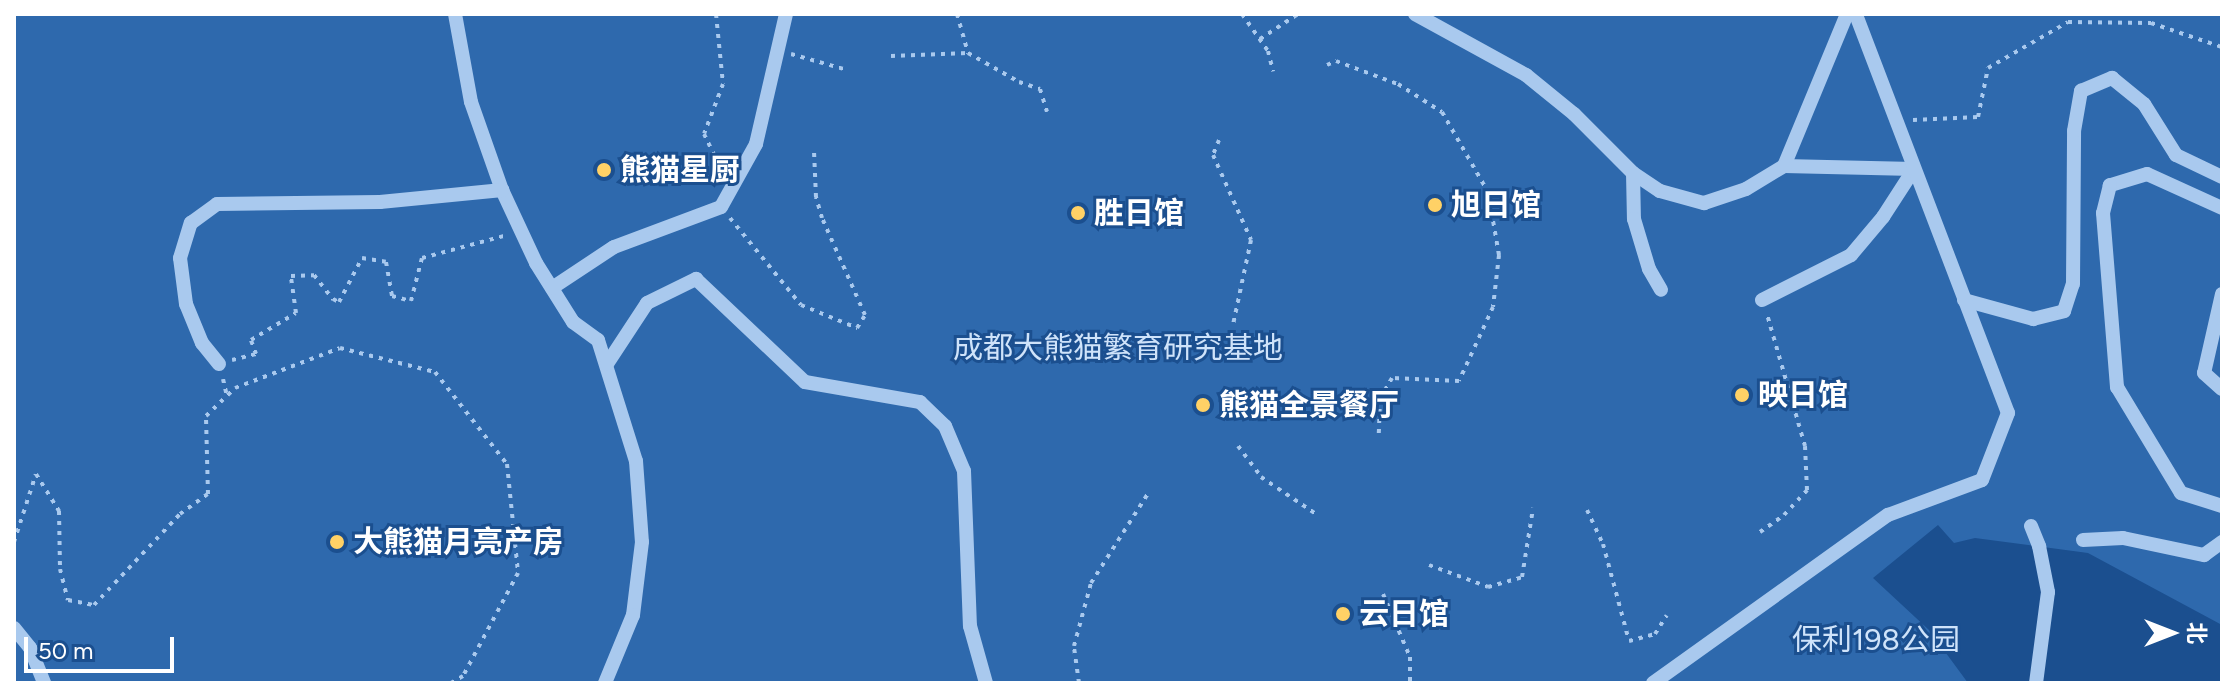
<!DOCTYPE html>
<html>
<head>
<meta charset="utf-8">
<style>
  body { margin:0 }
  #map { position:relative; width:2236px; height:697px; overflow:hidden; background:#1b4f8f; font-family:Figtree,"Noto Sans SC",sans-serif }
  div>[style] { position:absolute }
  .green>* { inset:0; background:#2e69ad }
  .path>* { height:4px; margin-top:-2px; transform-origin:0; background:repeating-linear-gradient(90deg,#a9c9ee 0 4px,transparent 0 10px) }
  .minor>* { height:14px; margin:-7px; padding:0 7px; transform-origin:7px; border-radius:7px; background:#a9c9ee }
  .dots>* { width:22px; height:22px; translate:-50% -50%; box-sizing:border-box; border:4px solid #1b4f8f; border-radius:50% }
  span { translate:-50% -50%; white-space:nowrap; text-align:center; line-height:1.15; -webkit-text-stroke:6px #1b4f8f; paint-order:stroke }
  .poi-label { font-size:30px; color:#fff; font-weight:700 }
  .left { translate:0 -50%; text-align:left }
  .park-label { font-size:30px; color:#cfe3fa }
  .frame { position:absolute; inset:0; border:16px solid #fff; pointer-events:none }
  .north { position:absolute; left:2132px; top:593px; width:80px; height:80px; -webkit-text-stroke:6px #1b4f8f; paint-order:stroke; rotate:90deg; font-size:22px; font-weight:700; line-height:32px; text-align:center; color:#fff }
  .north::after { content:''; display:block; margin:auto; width:28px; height:36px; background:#fff; clip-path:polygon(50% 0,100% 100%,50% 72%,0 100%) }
  .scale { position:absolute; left:24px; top:637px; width:150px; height:36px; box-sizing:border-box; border:4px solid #fff; border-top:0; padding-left:10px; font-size:24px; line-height:28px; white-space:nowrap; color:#fff; -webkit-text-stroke:6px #1b4f8f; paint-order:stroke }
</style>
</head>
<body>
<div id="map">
  <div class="green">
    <i style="clip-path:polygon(14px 14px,2222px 14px,2222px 625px,2088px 553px,1975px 538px,1954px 543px,1938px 525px,1873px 578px,1929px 630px,1968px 683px,14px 683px)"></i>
  </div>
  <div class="path">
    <i style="left:716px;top:14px;width:70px;rotate:84.3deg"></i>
    <i style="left:723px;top:84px;width:53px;rotate:110.8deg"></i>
    <i style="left:704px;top:134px;width:41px;rotate:64.1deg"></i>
    <i style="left:957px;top:14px;width:41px;rotate:74.2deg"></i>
    <i style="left:1242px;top:14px;width:45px;rotate:54.9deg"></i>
    <i style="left:1268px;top:51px;width:21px;rotate:76deg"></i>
    <i style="left:1260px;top:39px;width:45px;rotate:-33.3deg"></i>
    <i style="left:791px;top:54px;width:58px;rotate:15.9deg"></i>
    <i style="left:891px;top:56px;width:77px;rotate:-2.2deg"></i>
    <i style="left:968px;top:53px;width:59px;rotate:29.6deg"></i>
    <i style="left:1019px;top:82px;width:22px;rotate:18deg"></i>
    <i style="left:1040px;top:89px;width:24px;rotate:73deg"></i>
    <i style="left:1327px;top:65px;width:10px;rotate:-24deg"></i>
    <i style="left:1336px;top:61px;width:66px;rotate:20.4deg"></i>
    <i style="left:1398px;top:84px;width:52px;rotate:32.5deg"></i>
    <i style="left:1442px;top:112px;width:92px;rotate:60.1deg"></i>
    <i style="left:1488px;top:192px;width:64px;rotate:80.1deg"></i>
    <i style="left:1499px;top:255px;width:52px;rotate:96.6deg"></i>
    <i style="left:1493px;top:307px;width:81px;rotate:114.7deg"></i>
    <i style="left:1459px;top:381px;width:67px;rotate:-177.4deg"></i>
    <i style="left:1392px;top:378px;width:24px;rotate:120deg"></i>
    <i style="left:1380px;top:399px;width:36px;rotate:92deg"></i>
    <i style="left:1913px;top:120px;width:65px;rotate:-2.6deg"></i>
    <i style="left:1978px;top:117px;width:50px;rotate:-78.5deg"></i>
    <i style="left:1988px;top:68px;width:92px;rotate:-29.9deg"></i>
    <i style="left:2068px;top:22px;width:83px;rotate:0.7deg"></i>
    <i style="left:2151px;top:23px;width:75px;rotate:18.7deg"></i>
    <i style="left:1219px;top:140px;width:16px;rotate:112deg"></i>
    <i style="left:1213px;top:155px;width:93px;rotate:65.9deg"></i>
    <i style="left:1251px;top:240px;width:87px;rotate:102deg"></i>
    <i style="left:730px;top:218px;width:112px;rotate:50.8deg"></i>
    <i style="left:801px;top:305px;width:61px;rotate:22.3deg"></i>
    <i style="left:857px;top:328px;width:15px;rotate:-58deg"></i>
    <i style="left:865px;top:315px;width:106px;rotate:-113.9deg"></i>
    <i style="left:822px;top:218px;width:22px;rotate:-106deg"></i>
    <i style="left:816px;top:197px;width:45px;rotate:-92.5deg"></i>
    <i style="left:232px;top:360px;width:25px;rotate:-14deg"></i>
    <i style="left:256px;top:354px;width:15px;rotate:-110deg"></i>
    <i style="left:251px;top:340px;width:52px;rotate:-31deg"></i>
    <i style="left:296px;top:313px;width:37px;rotate:-98deg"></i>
    <i style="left:291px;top:276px;width:23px;rotate:-2deg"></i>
    <i style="left:314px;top:275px;width:31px;rotate:52deg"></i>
    <i style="left:333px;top:299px;width:7px;rotate:27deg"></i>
    <i style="left:339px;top:302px;width:50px;rotate:-62.4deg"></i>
    <i style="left:362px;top:258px;width:24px;rotate:9deg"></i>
    <i style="left:386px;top:262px;width:35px;rotate:80deg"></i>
    <i style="left:392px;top:296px;width:20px;rotate:15deg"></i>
    <i style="left:411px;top:301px;width:44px;rotate:-75.7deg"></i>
    <i style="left:422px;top:258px;width:88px;rotate:-15.1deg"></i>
    <i style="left:223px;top:379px;width:17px;rotate:77deg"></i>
    <i style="left:1238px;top:446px;width:39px;rotate:53deg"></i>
    <i style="left:1261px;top:477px;width:66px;rotate:33.9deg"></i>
    <i style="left:1587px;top:510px;width:38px;rotate:65deg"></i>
    <i style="left:1603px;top:544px;width:100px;rotate:75deg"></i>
    <i style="left:1629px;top:641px;width:27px;rotate:-15deg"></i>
    <i style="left:1655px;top:634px;width:22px;rotate:-58deg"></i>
    <i style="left:1760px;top:532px;width:29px;rotate:-35deg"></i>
    <i style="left:1784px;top:515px;width:34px;rotate:-47deg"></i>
    <i style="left:1807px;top:490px;width:44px;rotate:-92.6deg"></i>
    <i style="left:1805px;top:446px;width:137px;rotate:-106.1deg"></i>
    <i style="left:14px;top:542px;width:71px;rotate:-72.1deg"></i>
    <i style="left:36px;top:474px;width:44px;rotate:58.1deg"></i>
    <i style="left:59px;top:511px;width:58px;rotate:89deg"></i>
    <i style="left:60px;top:569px;width:32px;rotate:76deg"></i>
    <i style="left:68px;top:600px;width:26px;rotate:11deg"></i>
    <i style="left:94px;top:605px;width:125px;rotate:-46.6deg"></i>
    <i style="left:180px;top:514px;width:34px;rotate:-36deg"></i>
    <i style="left:208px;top:494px;width:78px;rotate:-91.5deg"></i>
    <i style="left:206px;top:416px;width:40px;rotate:-44deg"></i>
    <i style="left:235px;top:388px;width:112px;rotate:-20.9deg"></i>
    <i style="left:340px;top:348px;width:98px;rotate:14.2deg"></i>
    <i style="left:435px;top:372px;width:117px;rotate:52deg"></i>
    <i style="left:507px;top:464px;width:110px;rotate:84.2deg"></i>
    <i style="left:518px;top:573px;width:117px;rotate:118.1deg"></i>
    <i style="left:463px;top:676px;width:14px;rotate:150deg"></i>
    <i style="left:1429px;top:565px;width:63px;rotate:20.4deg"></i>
    <i style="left:1488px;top:587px;width:35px;rotate:-16deg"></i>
    <i style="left:1522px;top:577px;width:70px;rotate:-80.9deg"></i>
    <i style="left:1383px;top:594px;width:69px;rotate:66.8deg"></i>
    <i style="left:1410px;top:657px;width:26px;rotate:90deg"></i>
    <i style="left:1079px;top:683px;width:37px;rotate:-98deg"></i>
    <i style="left:1074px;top:646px;width:65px;rotate:-74.9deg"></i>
    <i style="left:1091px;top:583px;width:108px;rotate:-57.5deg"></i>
  </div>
  <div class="minor">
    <i style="left:455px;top:14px;width:89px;rotate:79.7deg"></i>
    <i style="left:471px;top:102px;width:93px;rotate:70.6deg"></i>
    <i style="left:502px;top:190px;width:81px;rotate:65deg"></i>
    <i style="left:536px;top:263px;width:70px;rotate:57.9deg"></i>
    <i style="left:573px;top:322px;width:31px;rotate:36deg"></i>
    <i style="left:598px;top:340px;width:127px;rotate:72.6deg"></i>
    <i style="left:636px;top:461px;width:81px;rotate:85.8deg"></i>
    <i style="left:642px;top:542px;width:74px;rotate:97deg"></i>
    <i style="left:633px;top:615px;width:74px;rotate:112.4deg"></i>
    <i style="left:1415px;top:14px;width:127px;rotate:28.8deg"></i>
    <i style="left:1526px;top:75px;width:62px;rotate:39.1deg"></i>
    <i style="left:1574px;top:114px;width:83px;rotate:45deg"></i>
    <i style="left:1633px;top:173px;width:32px;rotate:34deg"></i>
    <i style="left:1660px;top:191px;width:46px;rotate:15.3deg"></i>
    <i style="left:1704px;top:203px;width:44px;rotate:-18.4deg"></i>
    <i style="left:1746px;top:189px;width:44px;rotate:-31.2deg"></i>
    <i style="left:1784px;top:166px;width:165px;rotate:-67.5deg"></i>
    <i style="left:1784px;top:166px;width:130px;rotate:1.3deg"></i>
    <i style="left:1633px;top:173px;width:46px;rotate:88.8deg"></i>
    <i style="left:1634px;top:219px;width:52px;rotate:73.3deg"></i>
    <i style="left:1649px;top:269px;width:24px;rotate:60deg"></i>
    <i style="left:2222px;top:208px;width:82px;rotate:-155.6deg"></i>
    <i style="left:2147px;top:174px;width:39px;rotate:163deg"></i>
    <i style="left:2110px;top:185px;width:29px;rotate:104deg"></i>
    <i style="left:2103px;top:213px;width:175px;rotate:85.4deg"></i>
    <i style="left:2117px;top:387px;width:124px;rotate:58.9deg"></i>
    <i style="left:2181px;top:493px;width:43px;rotate:17.6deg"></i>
    <i style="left:552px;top:288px;width:74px;rotate:-33.5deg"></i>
    <i style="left:614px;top:247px;width:114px;rotate:-20.5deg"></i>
    <i style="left:721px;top:207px;width:72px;rotate:-60.9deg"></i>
    <i style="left:756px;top:144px;width:133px;rotate:-77deg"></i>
    <i style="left:2222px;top:294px;width:81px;rotate:102.8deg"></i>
    <i style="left:2204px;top:373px;width:24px;rotate:42deg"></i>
    <i style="left:1762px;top:300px;width:100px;rotate:-26.8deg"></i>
    <i style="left:1851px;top:255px;width:50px;rotate:-49.9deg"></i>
    <i style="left:1883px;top:217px;width:57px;rotate:-57.1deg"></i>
    <i style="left:1964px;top:300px;width:72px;rotate:15.4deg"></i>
    <i style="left:2033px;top:319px;width:32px;rotate:-14deg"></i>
    <i style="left:2064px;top:311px;width:28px;rotate:-72deg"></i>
    <i style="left:2073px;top:284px;width:153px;rotate:-89.6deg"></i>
    <i style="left:2074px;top:131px;width:41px;rotate:-80.1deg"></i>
    <i style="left:2081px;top:91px;width:34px;rotate:-23deg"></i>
    <i style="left:2112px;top:78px;width:41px;rotate:39.1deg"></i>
    <i style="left:2144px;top:104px;width:60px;rotate:57.9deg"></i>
    <i style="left:2176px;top:155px;width:51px;rotate:25.6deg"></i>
    <i style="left:219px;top:364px;width:27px;rotate:-129deg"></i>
    <i style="left:202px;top:343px;width:42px;rotate:-112.3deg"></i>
    <i style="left:186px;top:304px;width:46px;rotate:-97.4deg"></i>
    <i style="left:180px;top:258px;width:37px;rotate:-73deg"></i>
    <i style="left:191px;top:223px;width:32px;rotate:-36deg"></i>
    <i style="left:217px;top:204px;width:163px;rotate:-0.7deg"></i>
    <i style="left:380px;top:202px;width:123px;rotate:-5.6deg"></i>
    <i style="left:607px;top:364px;width:73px;rotate:-56.7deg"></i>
    <i style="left:647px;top:303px;width:55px;rotate:-26.1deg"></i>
    <i style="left:696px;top:279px;width:150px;rotate:43.4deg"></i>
    <i style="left:805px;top:382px;width:117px;rotate:9.9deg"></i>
    <i style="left:920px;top:402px;width:35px;rotate:44deg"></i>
    <i style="left:945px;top:426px;width:49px;rotate:67.1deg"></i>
    <i style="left:964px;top:471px;width:155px;rotate:87.8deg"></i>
    <i style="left:970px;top:626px;width:59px;rotate:74.3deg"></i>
    <i style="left:2031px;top:526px;width:22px;rotate:68deg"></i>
    <i style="left:2039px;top:546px;width:47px;rotate:78.9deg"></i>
    <i style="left:2048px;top:592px;width:92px;rotate:97.5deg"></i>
    <i style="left:2083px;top:540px;width:40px;rotate:-2.9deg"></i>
    <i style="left:2123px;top:538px;width:83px;rotate:11.9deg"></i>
    <i style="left:2204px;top:555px;width:22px;rotate:-36deg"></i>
    <i style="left:14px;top:628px;width:26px;rotate:51deg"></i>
    <i style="left:30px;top:648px;width:38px;rotate:68deg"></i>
    <i style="left:1653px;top:683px;width:289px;rotate:-35.6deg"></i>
    <i style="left:1888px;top:515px;width:100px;rotate:-20.4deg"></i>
    <i style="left:1982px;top:480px;width:72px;rotate:-68.8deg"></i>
    <i style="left:2008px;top:413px;width:427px;rotate:-110.9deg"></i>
  </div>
  <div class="dots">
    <i style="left:604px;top:170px;background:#ffd166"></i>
    <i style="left:1435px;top:205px;background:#ffd166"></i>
    <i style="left:1078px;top:213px;background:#ffd166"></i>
    <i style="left:1742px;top:395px;background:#ffd166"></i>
    <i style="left:1203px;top:405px;background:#ffd166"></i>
    <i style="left:337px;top:542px;background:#ffd166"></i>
    <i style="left:1343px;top:614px;background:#ffd166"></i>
  </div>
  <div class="poi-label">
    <span class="left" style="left:620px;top:170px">熊猫星厨</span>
    <span class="left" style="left:1451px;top:205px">旭日馆</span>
    <span class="left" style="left:1094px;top:213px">胜日馆</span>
    <span class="left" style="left:1758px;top:395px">映日馆</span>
    <span class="left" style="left:1219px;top:405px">熊猫全景餐厅</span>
    <span class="left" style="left:353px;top:542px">大熊猫月亮产房</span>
    <span class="left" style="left:1359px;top:614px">云日馆</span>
  </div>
  <div class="park-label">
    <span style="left:1118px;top:348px">成都大熊猫繁育研究基地</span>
    <span style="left:1876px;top:640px">保利198公园</span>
  </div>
  <div class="frame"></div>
  <div class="north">北</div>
  <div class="scale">50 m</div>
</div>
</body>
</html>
